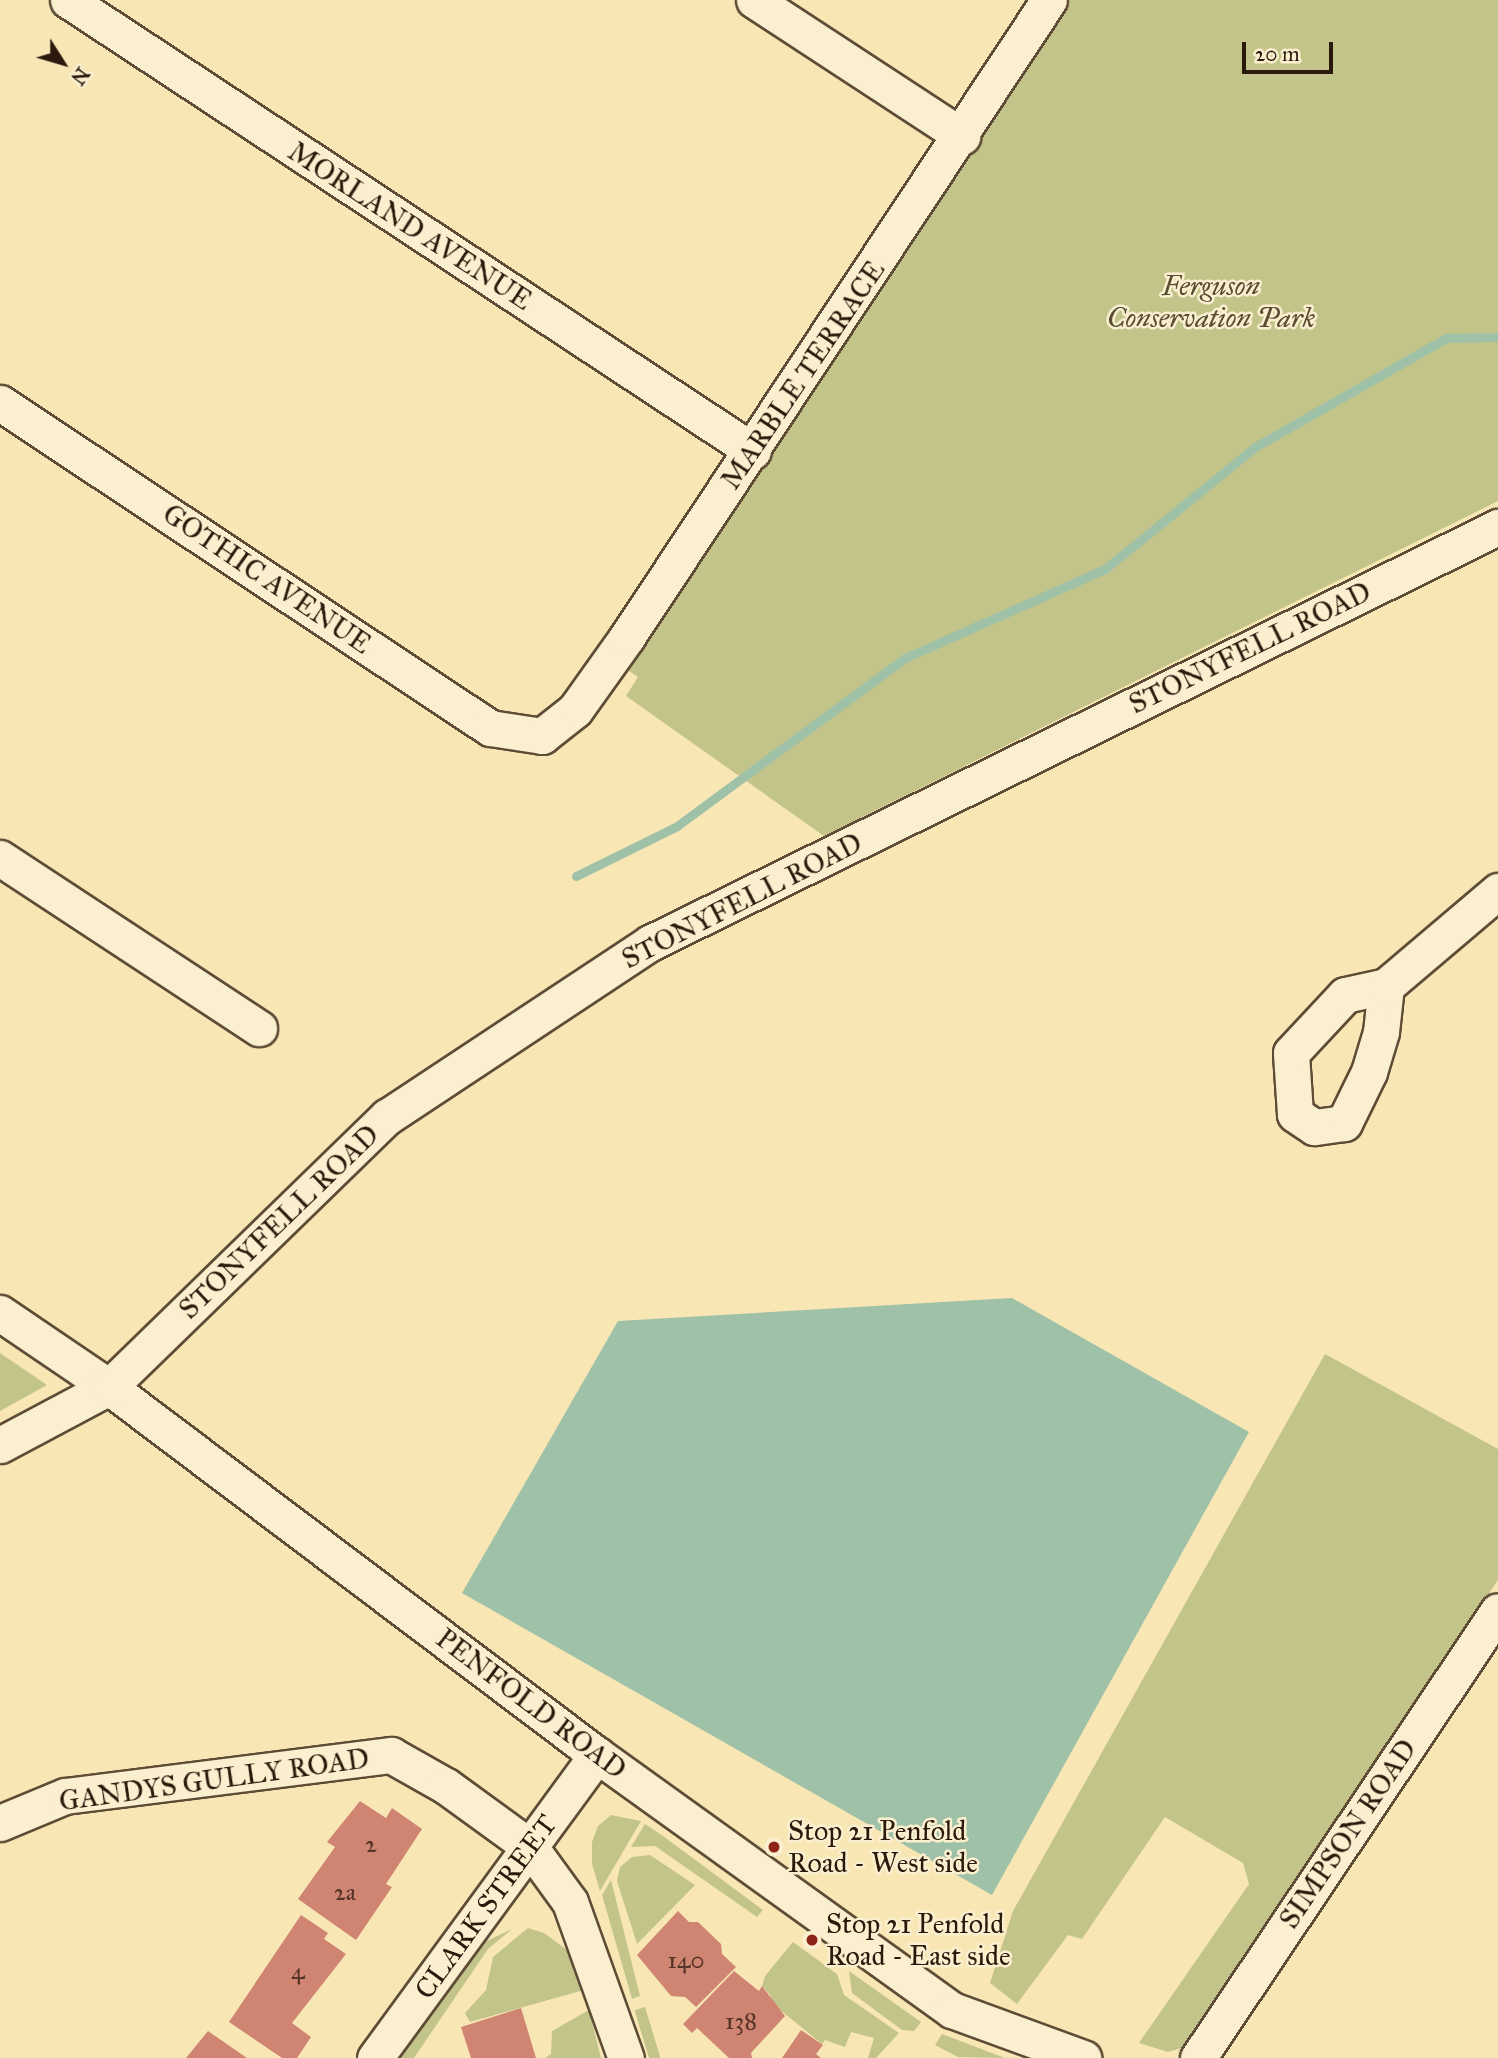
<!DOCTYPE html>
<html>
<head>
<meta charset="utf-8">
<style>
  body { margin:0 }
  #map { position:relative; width:1498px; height:2058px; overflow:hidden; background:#f8e7b5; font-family:"IM FELL Great Primer",serif }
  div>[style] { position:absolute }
  .green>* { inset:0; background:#c2c48a; transform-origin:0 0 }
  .water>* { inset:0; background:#9fc1a8 }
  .stream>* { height:9px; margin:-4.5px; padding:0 4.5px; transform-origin:4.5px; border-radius:4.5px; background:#9fc1a8 }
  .building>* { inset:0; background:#d08573 }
  .roads { filter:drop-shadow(2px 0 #5e4c36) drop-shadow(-2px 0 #5e4c36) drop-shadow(0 2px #5e4c36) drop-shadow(0 -2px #5e4c36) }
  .minor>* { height:35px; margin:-17.5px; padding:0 17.5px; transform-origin:17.5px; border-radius:17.5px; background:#faefcf }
  .dots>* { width:19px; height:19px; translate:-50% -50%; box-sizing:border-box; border:4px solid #faefcf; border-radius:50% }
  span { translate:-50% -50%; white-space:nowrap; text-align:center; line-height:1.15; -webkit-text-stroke:5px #faefcf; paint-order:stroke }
  .number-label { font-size:24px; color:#543426 }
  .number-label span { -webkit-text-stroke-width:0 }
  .street-label { font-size:28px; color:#2b190c }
  .park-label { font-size:28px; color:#584c32; font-style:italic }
  .poi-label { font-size:28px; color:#2b190c }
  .left { translate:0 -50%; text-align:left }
  .north { position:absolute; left:28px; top:28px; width:70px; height:70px; -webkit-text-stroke:5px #faefcf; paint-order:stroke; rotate:127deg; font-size:19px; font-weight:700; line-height:28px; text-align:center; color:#2b190c }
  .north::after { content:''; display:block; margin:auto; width:24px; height:32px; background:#2b190c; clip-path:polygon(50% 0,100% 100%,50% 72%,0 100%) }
  .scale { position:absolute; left:1242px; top:42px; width:91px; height:32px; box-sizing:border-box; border:4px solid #2b190c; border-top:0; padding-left:9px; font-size:21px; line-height:24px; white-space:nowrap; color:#2b190c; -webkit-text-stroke:5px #faefcf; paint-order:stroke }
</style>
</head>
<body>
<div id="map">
  <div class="green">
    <i style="clip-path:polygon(1067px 0,1498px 0,1498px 501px,824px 836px,626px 696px,638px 677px,625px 668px)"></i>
    <i style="clip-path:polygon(0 1353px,47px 1385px,0 1411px)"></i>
    <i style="clip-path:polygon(1325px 1354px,1498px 1449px,1498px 1580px,1185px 2047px,1168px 2052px,1139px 2043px,1249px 1884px,1243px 1863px,1165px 1817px,1082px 1939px,1068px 1935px,1017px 2004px,990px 1983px,1013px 1911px)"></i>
    <i style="clip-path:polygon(611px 1815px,641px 1821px,600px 1891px,592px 1864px,592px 1842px,598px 1826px)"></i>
    <i style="clip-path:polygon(645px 1824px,663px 1836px,763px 1910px,757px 1917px,655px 1846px,631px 1847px)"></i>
    <i style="clip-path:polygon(650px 1855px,695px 1885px,637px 1944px,617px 1881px,620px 1867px,632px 1857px)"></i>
    <i style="clip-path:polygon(611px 1880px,640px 1996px,632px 1999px,602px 1895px)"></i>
    <i style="clip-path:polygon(528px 1928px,544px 1933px,567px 1950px,584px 1990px,470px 2022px,465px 2013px,486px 1990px,493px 1957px)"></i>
    <i style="clip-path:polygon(512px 1929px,488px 1949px,414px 2058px,399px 2058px,476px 1946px)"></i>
    <i style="clip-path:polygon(793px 1942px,837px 1974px,844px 1995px,899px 2033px,876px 2058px,868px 2058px,874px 2038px,851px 2032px,845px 2047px,825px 2040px,822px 2044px,768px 2000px,771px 1996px,762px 1986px,765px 1976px)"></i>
    <i style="clip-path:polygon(849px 1971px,921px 2022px,914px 2031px,902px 2030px,852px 1993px)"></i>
    <i style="left:645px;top:2007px;width:53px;height:11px;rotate:73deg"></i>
    <i style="clip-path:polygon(589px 2010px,601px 2058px,545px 2058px,551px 2054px,552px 2031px)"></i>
    <i style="clip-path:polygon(942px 2034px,1005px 2058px,958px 2057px,935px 2045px)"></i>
  </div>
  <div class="water">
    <i style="clip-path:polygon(1012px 1298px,1249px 1432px,992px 1895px,462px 1593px,618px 1321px)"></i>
  </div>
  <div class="stream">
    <i style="left:576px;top:876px;width:113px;rotate:-26.3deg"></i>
    <i style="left:677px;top:826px;width:283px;rotate:-36.4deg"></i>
    <i style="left:905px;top:658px;width:219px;rotate:-24deg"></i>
    <i style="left:1105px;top:569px;width:193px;rotate:-39.1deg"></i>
    <i style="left:1255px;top:447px;width:220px;rotate:-29.7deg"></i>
    <i style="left:1446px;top:338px;width:52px;rotate:-1.1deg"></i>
  </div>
  <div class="building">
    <i style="clip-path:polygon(360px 1801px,386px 1818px,392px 1808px,422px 1829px,386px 1884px,392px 1887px,356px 1940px,298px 1899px,335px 1847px,327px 1842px)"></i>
    <i style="clip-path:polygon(678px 1911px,689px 1922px,698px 1922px,721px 1944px,722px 1954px,736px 1967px,696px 2007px,685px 1997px,671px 1996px,637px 1955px)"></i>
    <i style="clip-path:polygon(301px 1915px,328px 1933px,324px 1939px,346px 1954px,292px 2023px,311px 2037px,297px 2058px,282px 2058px,229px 2022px)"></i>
    <i style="clip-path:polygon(734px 1971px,759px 1991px,762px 1986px,785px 2016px,751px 2053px,752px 2058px,729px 2058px,697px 2028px,692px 2033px,683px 2024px)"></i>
    <i style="clip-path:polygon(521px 2008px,536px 2058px,471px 2058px,461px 2027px)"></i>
    <i style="clip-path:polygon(801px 2030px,823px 2045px,816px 2054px,821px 2058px,782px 2058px)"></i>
    <i style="clip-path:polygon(208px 2031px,247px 2058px,186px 2058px)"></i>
  </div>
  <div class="roads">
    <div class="minor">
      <i style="left:68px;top:0;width:820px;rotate:33.36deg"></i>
      <i style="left:754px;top:0;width:249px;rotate:33.2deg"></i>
      <i style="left:0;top:403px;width:588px;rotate:33.55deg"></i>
      <i style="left:490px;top:728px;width:53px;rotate:8.7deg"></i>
      <i style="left:542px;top:736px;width:42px;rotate:-38.2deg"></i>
      <i style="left:575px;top:710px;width:90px;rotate:-54.5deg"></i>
      <i style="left:627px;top:637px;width:764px;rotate:-56.48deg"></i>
      <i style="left:0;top:858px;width:310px;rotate:33.3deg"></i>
      <i style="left:1386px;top:986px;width:46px;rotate:96.2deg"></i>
      <i style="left:1381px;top:1032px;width:42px;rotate:106.7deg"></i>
      <i style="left:1369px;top:1072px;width:57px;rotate:116.1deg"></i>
      <i style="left:1344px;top:1123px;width:30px;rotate:172deg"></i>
      <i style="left:1314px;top:1127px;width:23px;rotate:-146deg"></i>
      <i style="left:1295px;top:1114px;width:61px;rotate:-93.8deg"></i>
      <i style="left:1291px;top:1053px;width:79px;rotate:-47deg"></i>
      <i style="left:1345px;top:995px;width:42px;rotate:-12.4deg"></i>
      <i style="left:1386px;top:986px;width:147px;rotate:-40.3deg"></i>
      <i style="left:0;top:1313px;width:132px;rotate:34.2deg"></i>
      <i style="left:109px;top:1387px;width:611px;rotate:37.02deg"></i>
      <i style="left:597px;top:1755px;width:437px;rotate:35.7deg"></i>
      <i style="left:952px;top:2010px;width:140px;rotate:20.1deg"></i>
      <i style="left:0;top:1445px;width:123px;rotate:-28deg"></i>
      <i style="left:109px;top:1387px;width:388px;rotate:-44.2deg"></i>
      <i style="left:387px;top:1117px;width:315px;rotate:-33.5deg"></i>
      <i style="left:650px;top:943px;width:945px;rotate:-26.13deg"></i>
      <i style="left:0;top:1823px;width:70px;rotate:-22.6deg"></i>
      <i style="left:65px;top:1796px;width:329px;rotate:-7.2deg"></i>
      <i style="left:391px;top:1755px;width:63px;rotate:29.4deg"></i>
      <i style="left:446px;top:1786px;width:104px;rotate:36deg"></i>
      <i style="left:530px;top:1847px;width:68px;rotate:54deg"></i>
      <i style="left:570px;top:1902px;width:166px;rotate:70.3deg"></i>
      <i style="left:375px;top:2058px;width:376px;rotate:-53.8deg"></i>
      <i style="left:1198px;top:2058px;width:538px;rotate:-56.13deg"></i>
    </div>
  </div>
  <div class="dots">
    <i style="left:774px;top:1847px;background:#8f2418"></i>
    <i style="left:812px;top:1940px;background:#8f2418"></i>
  </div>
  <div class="number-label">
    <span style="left:371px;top:1845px">2</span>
    <span style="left:345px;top:1893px">2a</span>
    <span style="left:686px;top:1961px">140</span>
    <span style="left:298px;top:1972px">4</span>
    <span style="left:741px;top:2022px">138</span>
  </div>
  <div class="street-label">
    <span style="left:410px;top:226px;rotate:33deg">MORLAND AVENUE</span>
    <span style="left:803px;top:375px;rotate:-56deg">MARBLE TERRACE</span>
    <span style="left:267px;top:579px;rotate:34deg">GOTHIC AVENUE</span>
    <span style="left:1250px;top:648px;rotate:-26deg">STONYFELL ROAD</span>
    <span style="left:742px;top:901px;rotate:-27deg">STONYFELL ROAD</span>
    <span style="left:279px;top:1222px;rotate:-44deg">STONYFELL ROAD</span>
    <span style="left:531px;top:1704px;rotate:37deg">PENFOLD ROAD</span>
    <span style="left:214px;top:1780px;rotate:-8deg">GANDYS GULLY ROAD</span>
    <span style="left:1348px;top:1834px;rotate:-56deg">SIMPSON ROAD</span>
    <span style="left:486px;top:1907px;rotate:-54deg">CLARK STREET</span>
  </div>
  <div class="park-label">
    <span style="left:1211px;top:302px">Ferguson<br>Conservation Park</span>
  </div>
  <div class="poi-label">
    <span class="left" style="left:788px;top:1847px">Stop 21 Penfold<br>Road - West side</span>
    <span class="left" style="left:826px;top:1940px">Stop 21 Penfold<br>Road - East side</span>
  </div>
  <div class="north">N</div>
  <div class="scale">20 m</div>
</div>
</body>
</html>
